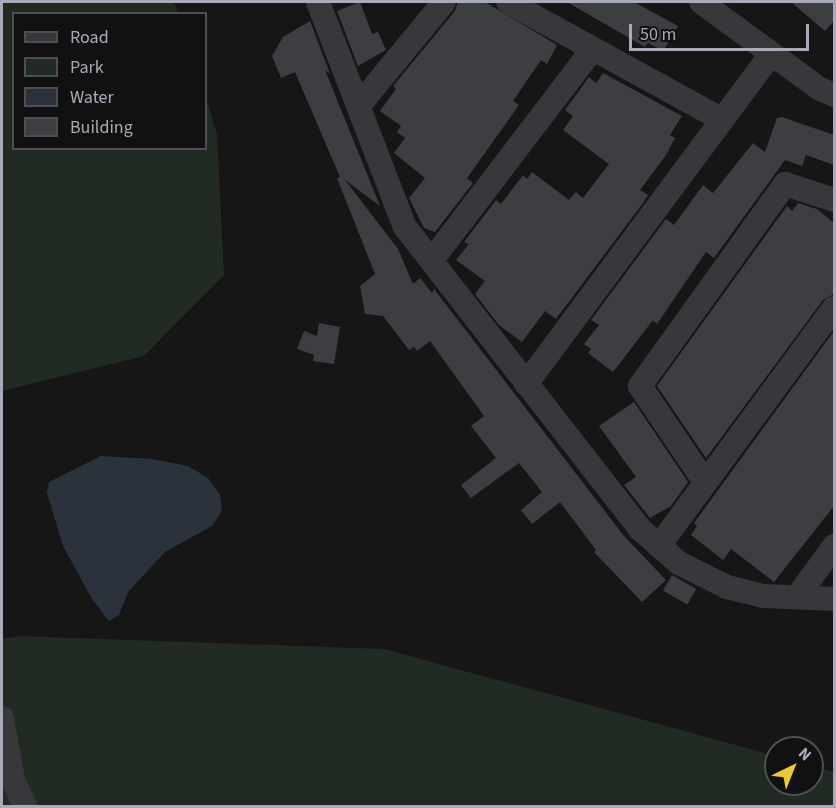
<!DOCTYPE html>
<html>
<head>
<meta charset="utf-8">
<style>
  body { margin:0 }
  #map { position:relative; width:836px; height:808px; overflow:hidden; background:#161617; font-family:"Source Sans 3",sans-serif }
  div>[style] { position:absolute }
  .green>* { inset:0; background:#222a24 }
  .water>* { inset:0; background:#2c323b }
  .building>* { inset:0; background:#3d3e41; transform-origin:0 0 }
  .minor>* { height:24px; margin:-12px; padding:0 12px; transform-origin:12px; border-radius:12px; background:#37373c }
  span { translate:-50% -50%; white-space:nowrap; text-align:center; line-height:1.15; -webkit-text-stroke:5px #111112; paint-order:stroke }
  .frame { position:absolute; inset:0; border:3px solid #a8abb7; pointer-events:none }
  .legend { position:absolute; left:12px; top:12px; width:195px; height:138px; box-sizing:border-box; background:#111112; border:2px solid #4d4f54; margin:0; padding:8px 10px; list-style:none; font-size:18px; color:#a8abb7 }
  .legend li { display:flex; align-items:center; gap:12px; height:30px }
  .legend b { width:30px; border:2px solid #4d4f54 }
  .north { position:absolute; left:764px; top:736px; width:60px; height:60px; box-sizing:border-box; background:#111112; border:2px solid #4d4f54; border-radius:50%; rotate:43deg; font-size:16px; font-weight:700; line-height:24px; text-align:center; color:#a8abb7 }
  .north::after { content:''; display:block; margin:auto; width:21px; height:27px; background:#eac73b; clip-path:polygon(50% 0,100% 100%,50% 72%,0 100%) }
  .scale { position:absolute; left:629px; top:24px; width:180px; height:27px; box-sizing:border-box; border:3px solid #a8abb7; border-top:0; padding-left:8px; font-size:18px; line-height:21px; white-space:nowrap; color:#a8abb7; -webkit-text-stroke:4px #111112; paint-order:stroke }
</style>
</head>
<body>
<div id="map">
  <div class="green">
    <i style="clip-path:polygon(2px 2px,174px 2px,178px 13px,14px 14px,14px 148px,206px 148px,206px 98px,217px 134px,224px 275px,144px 356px,2px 391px)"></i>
    <i style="clip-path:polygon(20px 636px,384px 649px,776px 756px,776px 784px,812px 784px,812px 766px,834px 772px,834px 806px,2px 806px,2px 639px)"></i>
  </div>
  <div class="water">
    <i style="clip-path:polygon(101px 456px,152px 459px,188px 466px,208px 478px,220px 495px,222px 511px,212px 526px,165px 552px,128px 592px,119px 615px,109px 621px,92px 599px,63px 546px,47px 493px,49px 482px)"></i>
  </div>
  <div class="building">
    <i style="clip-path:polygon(360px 2px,372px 34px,378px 32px,386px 50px,358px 66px,337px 11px)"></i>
    <i style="clip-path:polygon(458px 2px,485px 2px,557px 45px,547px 64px,541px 60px,513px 101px,519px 105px,467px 178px,473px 183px,435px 232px,424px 228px,409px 198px,425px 178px,394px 153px,405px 138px,397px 132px,401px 126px,380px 111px,396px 89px,393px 86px,455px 11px)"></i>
    <i style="clip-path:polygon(567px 2px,634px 2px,678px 26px,663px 51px,648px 43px,645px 47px)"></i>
    <i style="clip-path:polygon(791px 2px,834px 2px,834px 21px,825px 31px)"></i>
    <i style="clip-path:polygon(310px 21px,330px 74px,325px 70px,380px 206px,345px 180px,398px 249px,413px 284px,420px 278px,432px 293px,434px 289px,624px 536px,666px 580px,642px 602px,594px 552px,596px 550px,560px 502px,532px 524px,521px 510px,542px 492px,519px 463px,471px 498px,461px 485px,496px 458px,471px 426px,484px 416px,430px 341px,417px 351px,414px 347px,409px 350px,383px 316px,365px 314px,360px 286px,375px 274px,337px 178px,340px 177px,295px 72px,281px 78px,272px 56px,283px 37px)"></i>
    <i style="clip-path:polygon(603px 73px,682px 116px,670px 135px,675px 138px,666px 155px,640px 190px,648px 195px,643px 203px,556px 319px,545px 311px,522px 342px,499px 325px,475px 294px,485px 281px,456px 260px,469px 244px,464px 242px,496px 200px,501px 204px,523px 175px,527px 179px,532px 172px,569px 200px,576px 192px,583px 198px,609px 164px,563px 130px,573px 116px,565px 110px,589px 77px,596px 83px)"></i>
    <i style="clip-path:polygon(782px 117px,834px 135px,834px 165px,806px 155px,802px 166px,785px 160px,714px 258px,706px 252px,657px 324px,653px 320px,613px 372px,588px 353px,591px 349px,584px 344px,599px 325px,591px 320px,666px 219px,674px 225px,703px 185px,713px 193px,753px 143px,765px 152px,777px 118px)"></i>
    <i style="clip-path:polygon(798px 203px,817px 209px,834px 223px,834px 294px,823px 300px,706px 458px,657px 386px,787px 206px,792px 211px)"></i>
    <i style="clip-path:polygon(319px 323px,340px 327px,334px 364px,313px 361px,314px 355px,297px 349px,304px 331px,317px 336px)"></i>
    <i style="clip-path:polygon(834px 331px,834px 506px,774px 582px,731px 549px,723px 560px,691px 535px,697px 526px,694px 523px)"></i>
    <i style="clip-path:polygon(634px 402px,688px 482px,671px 506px,650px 518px,624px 485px,636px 477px,599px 426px)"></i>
    <i style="left:672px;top:575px;width:28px;height:18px;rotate:30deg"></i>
  </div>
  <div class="minor">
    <i style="left:318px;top:2px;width:241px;rotate:68.9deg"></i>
    <i style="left:405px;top:227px;width:383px;rotate:52.1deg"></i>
    <i style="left:640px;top:529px;width:52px;rotate:41.1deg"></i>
    <i style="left:679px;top:563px;width:54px;rotate:26.6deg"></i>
    <i style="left:727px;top:587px;width:37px;rotate:14deg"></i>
    <i style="left:763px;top:596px;width:71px;rotate:2.4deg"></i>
    <i style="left:508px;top:2px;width:243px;rotate:28.8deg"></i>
    <i style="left:701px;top:2px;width:147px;rotate:36.2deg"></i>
    <i style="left:820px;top:89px;width:15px;rotate:23deg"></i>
    <i style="left:360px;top:104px;width:132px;rotate:-50.5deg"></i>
    <i style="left:432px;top:260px;width:265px;rotate:-52.7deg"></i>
    <i style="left:526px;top:384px;width:411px;rotate:-53.4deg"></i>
    <i style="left:705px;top:482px;width:116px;rotate:-124.1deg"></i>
    <i style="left:640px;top:386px;width:249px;rotate:-54.3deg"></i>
    <i style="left:785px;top:184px;width:52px;rotate:18.1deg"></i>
    <i style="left:659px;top:546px;width:295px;rotate:-53.7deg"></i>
    <i style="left:797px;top:597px;width:63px;rotate:-54deg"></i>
    <i style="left:2px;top:718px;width:63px;rotate:79.9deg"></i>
    <i style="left:13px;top:780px;width:29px;rotate:65deg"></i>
  </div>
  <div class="frame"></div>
  <ul class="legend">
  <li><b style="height:8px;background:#37373c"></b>Road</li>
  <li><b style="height:16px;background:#222a24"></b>Park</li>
  <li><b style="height:16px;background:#2c323b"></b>Water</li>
  <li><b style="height:16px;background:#3d3e41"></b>Building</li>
  </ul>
  <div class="north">N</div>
  <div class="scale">50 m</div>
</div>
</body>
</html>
